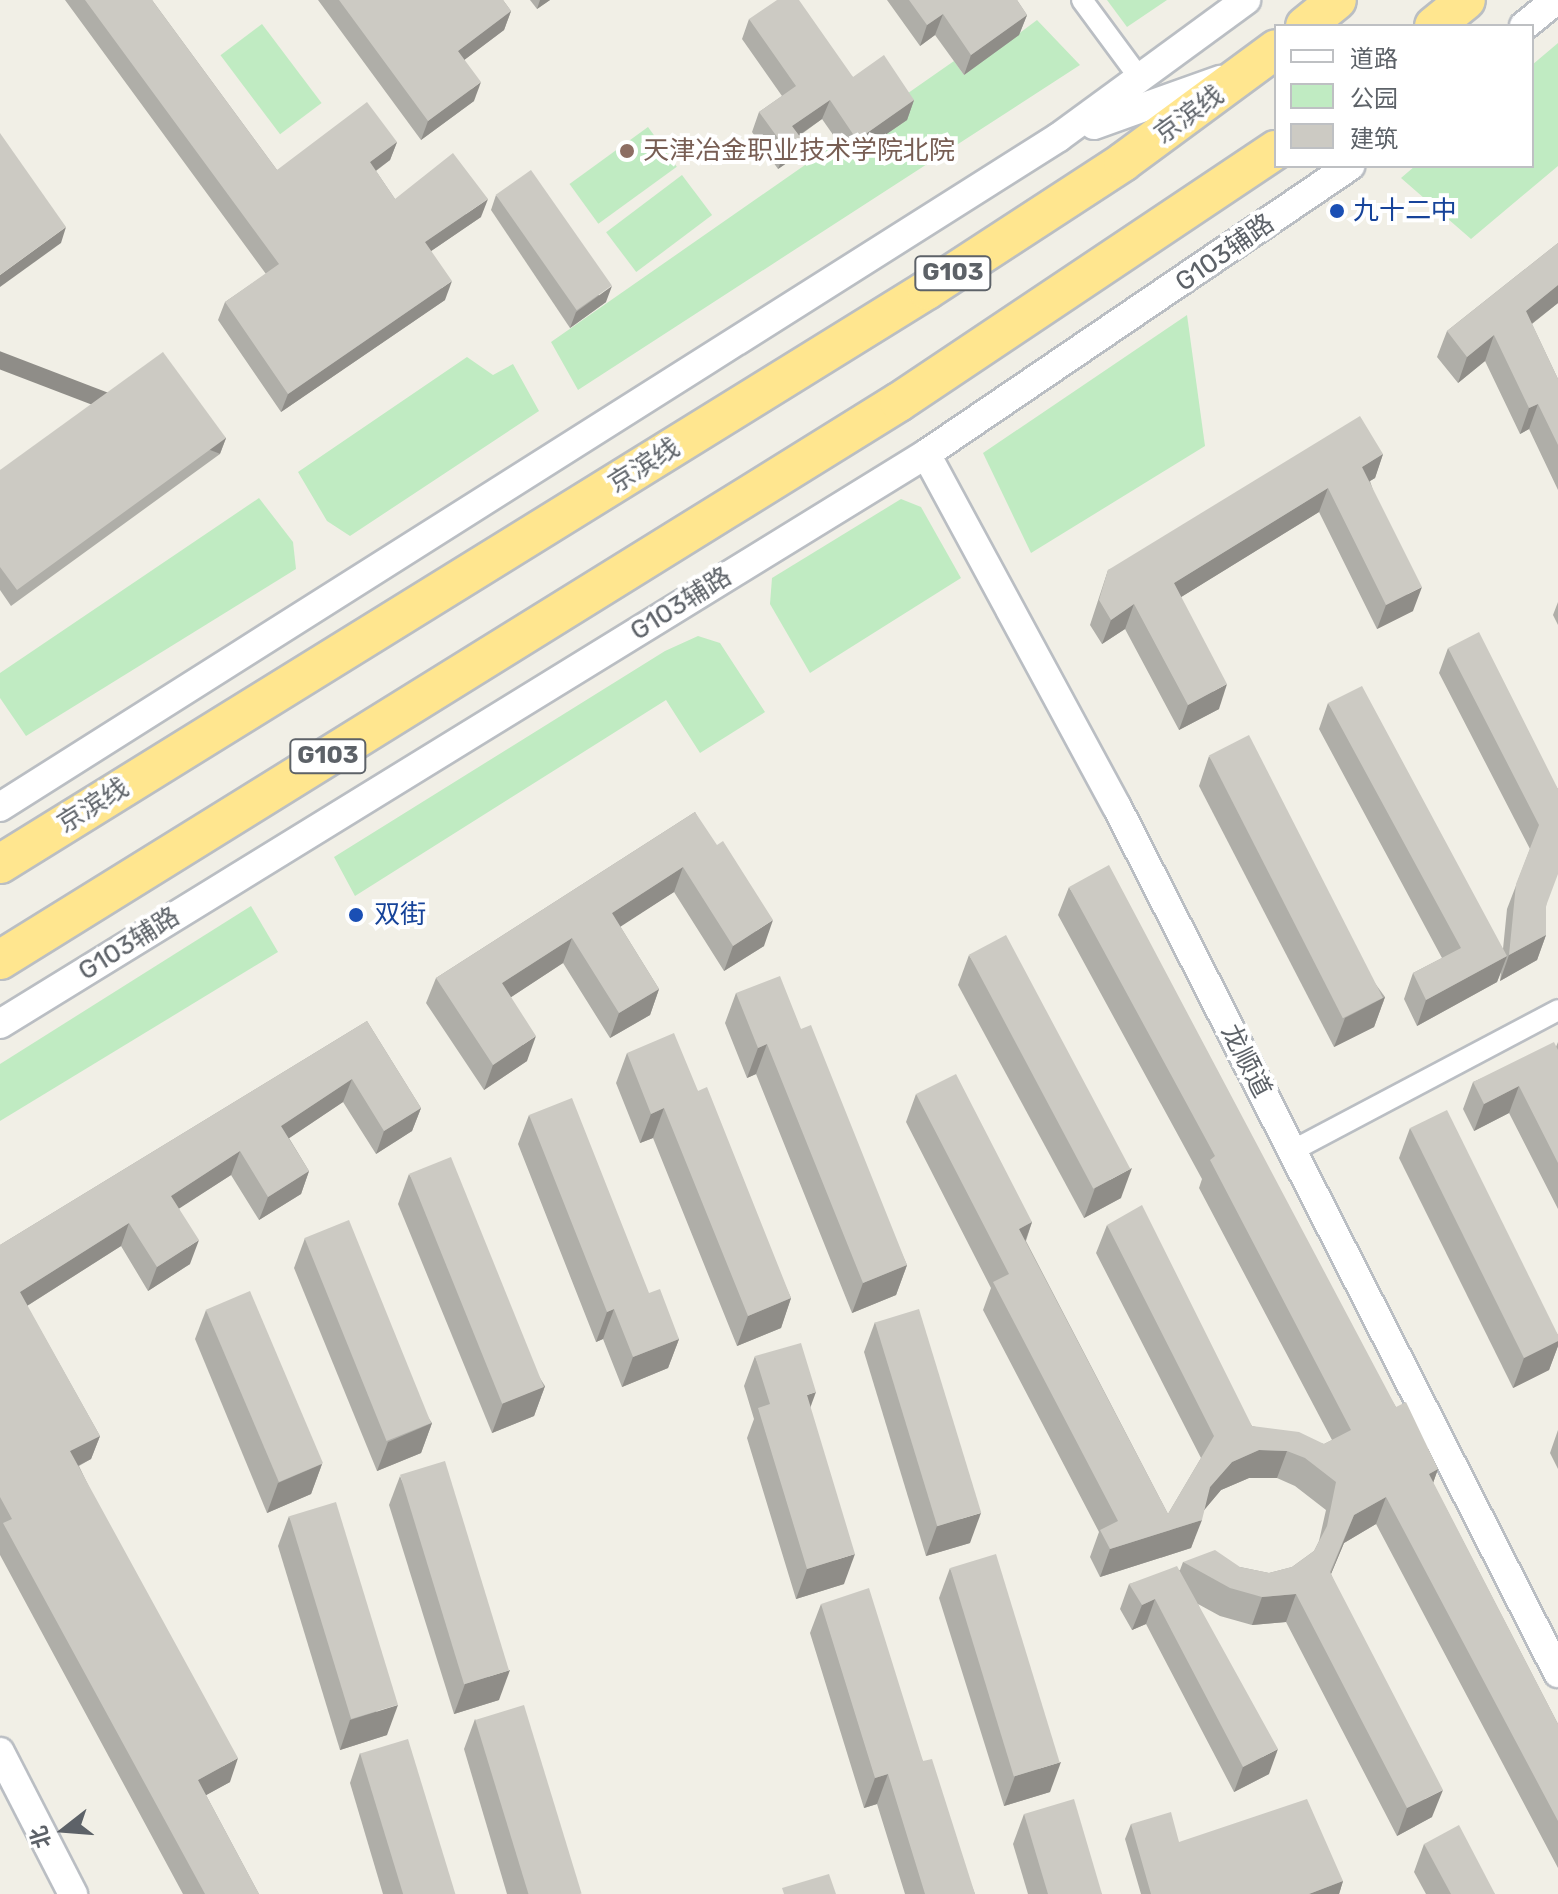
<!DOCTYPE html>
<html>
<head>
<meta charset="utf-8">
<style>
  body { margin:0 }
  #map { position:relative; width:1558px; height:1894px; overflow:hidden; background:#f1efe6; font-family:Rubik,"Noto Sans SC",sans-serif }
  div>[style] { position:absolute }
  .green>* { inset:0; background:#c0ebc2; transform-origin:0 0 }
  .roads { filter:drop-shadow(2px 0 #babec3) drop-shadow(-2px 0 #babec3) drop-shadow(0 2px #babec3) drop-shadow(0 -2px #babec3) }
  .street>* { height:20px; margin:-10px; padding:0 10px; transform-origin:10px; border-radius:10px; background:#fff }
  .secondary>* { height:28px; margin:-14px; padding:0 14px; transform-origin:14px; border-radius:14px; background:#fff }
  .highway>* { height:38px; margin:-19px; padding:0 19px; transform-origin:19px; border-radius:19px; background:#ffe68f }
  .wall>* { inset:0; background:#afaea8 }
  .shaded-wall>* { inset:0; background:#8f8d88; transform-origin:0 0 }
  .building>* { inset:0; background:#cccac3; transform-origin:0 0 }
  .dots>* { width:22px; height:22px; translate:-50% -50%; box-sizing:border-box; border:4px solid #fff; border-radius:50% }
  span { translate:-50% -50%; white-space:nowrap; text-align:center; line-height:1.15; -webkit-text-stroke:8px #fff; paint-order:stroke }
  .shield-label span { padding:2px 6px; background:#fff; border:2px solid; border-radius:6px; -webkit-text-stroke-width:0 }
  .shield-label { font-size:24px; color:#5d6268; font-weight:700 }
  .street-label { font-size:26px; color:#5d6268 }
  .education-label { font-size:26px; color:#785e54 }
  .left { translate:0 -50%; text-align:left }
  .transit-label { font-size:26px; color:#164399 }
  .legend { position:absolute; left:1274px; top:24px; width:260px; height:144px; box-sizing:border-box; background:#fff; border:2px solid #bec0c3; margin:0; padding:10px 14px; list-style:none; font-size:24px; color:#5d6268 }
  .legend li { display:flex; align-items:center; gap:16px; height:40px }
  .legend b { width:40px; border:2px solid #bec0c3 }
  .north { position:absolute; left:24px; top:1790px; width:80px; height:80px; -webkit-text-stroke:6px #fff; paint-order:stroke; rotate:253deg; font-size:22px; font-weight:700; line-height:32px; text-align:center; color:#5d6268 }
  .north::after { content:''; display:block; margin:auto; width:28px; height:36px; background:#5d6268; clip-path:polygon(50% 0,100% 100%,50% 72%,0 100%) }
</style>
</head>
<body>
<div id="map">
  <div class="green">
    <i style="clip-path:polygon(1107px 0,1167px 0,1127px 27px)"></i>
    <i style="clip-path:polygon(1037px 20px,1080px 65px,578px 390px,551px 342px,954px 61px,964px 75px)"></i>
    <i style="left:262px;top:24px;width:99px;height:52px;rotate:53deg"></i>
    <i style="clip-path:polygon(1558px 43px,1558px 166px,1471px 239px,1401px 178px,1415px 166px,1532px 166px,1532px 65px)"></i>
    <i style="left:648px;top:127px;width:49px;height:97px;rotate:54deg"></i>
    <i style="left:682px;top:175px;width:50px;height:95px;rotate:53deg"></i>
    <i style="clip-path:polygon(1187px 315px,1205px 446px,1031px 553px,983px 453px)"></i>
    <i style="clip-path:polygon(467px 357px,493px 375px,513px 364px,539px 411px,350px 536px,327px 521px,298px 472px)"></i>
    <i style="clip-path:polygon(259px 498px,293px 542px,296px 569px,26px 736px,0 698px,0 673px)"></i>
    <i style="clip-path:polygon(901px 499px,921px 507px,961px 578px,810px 673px,770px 604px,772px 578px)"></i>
    <i style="clip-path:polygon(698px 636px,720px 643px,765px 712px,700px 753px,666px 700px,355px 896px,334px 857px,665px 651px)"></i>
    <i style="clip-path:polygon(251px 906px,278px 952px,0 1121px,0 1064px)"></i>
  </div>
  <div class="roads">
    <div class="street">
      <i style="left:1082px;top:0;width:99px;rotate:53.6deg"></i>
      <i style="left:1292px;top:1151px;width:301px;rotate:-27.9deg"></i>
    </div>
    <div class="secondary">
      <i style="left:1524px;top:26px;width:41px;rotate:-39.1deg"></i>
      <i style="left:1094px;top:125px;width:134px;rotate:-19.7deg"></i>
      <i style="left:926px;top:454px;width:401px;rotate:61.6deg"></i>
      <i style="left:1117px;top:807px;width:972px;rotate:63.01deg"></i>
      <i style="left:0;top:807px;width:1253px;rotate:-32.32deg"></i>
      <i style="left:1059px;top:137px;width:232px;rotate:-36.2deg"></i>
      <i style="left:0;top:1024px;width:1087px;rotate:-31.61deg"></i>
      <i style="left:926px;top:454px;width:513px;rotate:-34.19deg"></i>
      <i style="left:0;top:1752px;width:160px;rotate:62.8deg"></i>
    </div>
    <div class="highway">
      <i style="left:1305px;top:26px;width:41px;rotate:-39.1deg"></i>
      <i style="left:1434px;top:26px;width:41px;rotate:-39.1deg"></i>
      <i style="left:0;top:864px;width:1090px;rotate:-31.77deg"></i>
      <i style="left:927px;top:290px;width:234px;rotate:-33.1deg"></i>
      <i style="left:1123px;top:162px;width:190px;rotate:-36.4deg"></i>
      <i style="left:0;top:960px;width:1058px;rotate:-31.83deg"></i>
      <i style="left:899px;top:402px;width:453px;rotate:-33.8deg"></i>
    </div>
  </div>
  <div class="wall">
    <i style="clip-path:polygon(65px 0,152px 0,277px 170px,397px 142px,390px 160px,376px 171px,395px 199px,481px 217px,431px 251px,445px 300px,281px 412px,218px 320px,225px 302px,266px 274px)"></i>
    <i style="clip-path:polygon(318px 0,503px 0,511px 11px,504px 30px,464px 60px,474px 101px,421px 140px)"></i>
    <i style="clip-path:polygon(530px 0,550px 0,537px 9px)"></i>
    <i style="clip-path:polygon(887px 0,1017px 0,1027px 15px,1019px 35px,964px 75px,935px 35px,920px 46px)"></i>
    <i style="clip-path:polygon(749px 19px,853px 77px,914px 100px,907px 120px,850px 159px,822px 119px,799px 136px,794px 158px,778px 169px,752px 132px,759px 112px,782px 96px,742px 39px)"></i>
    <i style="clip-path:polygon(496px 195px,606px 302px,570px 328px,491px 210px)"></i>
    <i style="clip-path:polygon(1558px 243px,1558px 303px,1532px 324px,1558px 379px,1558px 490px,1529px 429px,1520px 434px,1485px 361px,1458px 383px,1437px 357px,1447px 331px)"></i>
    <i style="clip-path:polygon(226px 438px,220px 454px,11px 606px,0 590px,0 470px)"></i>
    <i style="clip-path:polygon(1383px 454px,1375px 478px,1370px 481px,1413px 611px,1377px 629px,1319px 512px,1181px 597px,1219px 709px,1179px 730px,1125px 629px,1102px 644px,1090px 625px,1108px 570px)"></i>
    <i style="clip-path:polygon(1558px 602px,1558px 625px,1553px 615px)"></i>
    <i style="clip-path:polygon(1448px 648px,1558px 789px,1546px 907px,1546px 935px,1537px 960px,1500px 981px,1501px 972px,1497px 982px,1417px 1026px,1404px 999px,1413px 973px,1442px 958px,1319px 729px,1328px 703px,1503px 949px,1507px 909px,1530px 849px,1439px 673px)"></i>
    <i style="clip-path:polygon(1209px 756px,1385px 997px,1374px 1027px,1334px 1047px,1199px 786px)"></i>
    <i style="clip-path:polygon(695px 812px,764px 946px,724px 971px,674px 892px,620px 926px,659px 989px,650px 1015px,610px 1038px,563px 963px,511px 997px,527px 1061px,484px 1090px,426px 1003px,436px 978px)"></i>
    <i style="clip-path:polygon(1069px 887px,1396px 1407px,1438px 1469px,1433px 1483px,1558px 1724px,1558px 1868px,1376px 1524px,1344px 1543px,1331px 1574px,1432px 1817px,1397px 1836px,1286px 1622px,1252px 1625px,1220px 1616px,1198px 1604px,1269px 1774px,1234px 1792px,1146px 1624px,1132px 1630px,1120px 1609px,1129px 1584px,1180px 1570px,1183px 1562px,1240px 1567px,1269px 1573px,1292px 1567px,1314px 1551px,1319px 1541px,1326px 1510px,1295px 1486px,1277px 1478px,1249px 1478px,1221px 1490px,1204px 1510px,1191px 1548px,1100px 1577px,1090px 1557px,1099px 1532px,983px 1310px,991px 1288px,906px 1122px,916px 1094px,1032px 1222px,1026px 1241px,1168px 1514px,1201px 1458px,1096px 1253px,1107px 1225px,1252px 1426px,1324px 1444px,1332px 1440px,1199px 1188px,1202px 1179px,1058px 915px)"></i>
    <i style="clip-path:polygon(969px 955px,1121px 1198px,1084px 1218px,958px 985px)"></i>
    <i style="clip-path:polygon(736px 993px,801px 1029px,907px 1265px,896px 1295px,852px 1313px,756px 1074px,747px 1078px,725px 1023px)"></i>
    <i style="clip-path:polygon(367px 1021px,421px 1108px,412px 1131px,376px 1154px,343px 1102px,289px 1138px,309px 1171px,301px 1194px,259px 1220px,231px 1175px,179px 1208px,190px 1264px,148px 1291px,121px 1246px,27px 1306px,100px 1436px,91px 1459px,79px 1466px,230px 1782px,206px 1795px,259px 1894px,183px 1894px,0 1555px,0 1245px)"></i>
    <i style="clip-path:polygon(1558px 1042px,1558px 1209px,1509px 1113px,1474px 1131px,1463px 1109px,1473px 1082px,1556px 1047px)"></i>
    <i style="clip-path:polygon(627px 1053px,698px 1091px,791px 1298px,781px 1328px,737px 1346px,653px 1138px,640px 1143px,616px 1083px)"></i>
    <i style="clip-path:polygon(529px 1115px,679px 1339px,668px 1368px,622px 1387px,603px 1339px,596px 1342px,518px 1144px)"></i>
    <i style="clip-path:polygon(1410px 1128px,1558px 1335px,1558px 1346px,1549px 1370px,1513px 1388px,1399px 1158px)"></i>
    <i style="clip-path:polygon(409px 1174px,545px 1386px,534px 1416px,492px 1433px,398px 1204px)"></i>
    <i style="clip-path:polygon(305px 1238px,432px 1423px,421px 1453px,377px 1471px,294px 1268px)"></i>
    <i style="clip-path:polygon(206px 1310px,322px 1464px,311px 1494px,267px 1513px,195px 1339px)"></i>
    <i style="clip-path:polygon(875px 1322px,970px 1543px,926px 1556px,864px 1352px)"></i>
    <i style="clip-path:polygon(755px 1356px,844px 1584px,796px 1599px,747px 1438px,754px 1419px,744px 1386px)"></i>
    <i style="clip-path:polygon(1558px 1430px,1558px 1469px,1550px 1453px)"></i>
    <i style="clip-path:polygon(400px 1476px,499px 1700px,454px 1714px,389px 1505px)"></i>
    <i style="clip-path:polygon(289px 1516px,387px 1735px,340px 1750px,278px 1546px)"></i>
    <i style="clip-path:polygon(950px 1568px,1050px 1792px,1004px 1806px,939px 1598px)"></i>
    <i style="clip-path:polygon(821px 1604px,923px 1761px,975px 1894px,905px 1894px,877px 1804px,864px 1808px,810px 1633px)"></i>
    <i style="clip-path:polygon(475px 1719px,580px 1894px,507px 1894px,464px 1749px)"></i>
    <i style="clip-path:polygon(360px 1753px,455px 1894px,383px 1894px,350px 1783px)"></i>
    <i style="clip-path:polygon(1024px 1814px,1102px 1894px,1028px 1894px,1013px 1844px)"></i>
    <i style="clip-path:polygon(1131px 1824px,1179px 1842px,1343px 1881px,1339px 1894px,1141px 1894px,1125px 1839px)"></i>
    <i style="clip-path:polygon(1424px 1844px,1495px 1894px,1426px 1894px,1414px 1872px)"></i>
  </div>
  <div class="shaded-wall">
    <i style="clip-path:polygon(540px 0,550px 0,537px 9px)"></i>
    <i style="clip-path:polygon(511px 11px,504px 30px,451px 70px,458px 51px)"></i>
    <i style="clip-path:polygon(943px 14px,935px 35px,920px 46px,927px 25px)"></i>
    <i style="clip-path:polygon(1027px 15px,1019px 35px,964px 75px,971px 55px)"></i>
    <i style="clip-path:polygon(481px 82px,474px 101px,421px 140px,428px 121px)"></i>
    <i style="clip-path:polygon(830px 100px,822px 119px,785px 145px,792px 126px)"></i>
    <i style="clip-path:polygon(914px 100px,907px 120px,850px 159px,857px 140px)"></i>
    <i style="clip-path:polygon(801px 138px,794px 158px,778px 169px,786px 149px)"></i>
    <i style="clip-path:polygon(397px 142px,390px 160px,363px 180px,370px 162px)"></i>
    <i style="clip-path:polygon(488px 199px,481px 217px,418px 260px,425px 242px)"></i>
    <i style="clip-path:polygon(66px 227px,61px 243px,0 287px,0 275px)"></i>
    <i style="clip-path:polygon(452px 281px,445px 300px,281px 412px,288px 394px)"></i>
    <i style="clip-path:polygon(1558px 285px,1558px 303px,1516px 336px,1526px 311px)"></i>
    <i style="clip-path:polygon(612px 286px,606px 302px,570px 328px,576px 312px)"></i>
    <i style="clip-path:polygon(1494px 335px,1485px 361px,1458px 383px,1467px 357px)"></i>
    <i style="clip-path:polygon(1538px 404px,1529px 429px,1520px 434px,1529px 408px)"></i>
    <i style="left:226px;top:438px;width:17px;height:258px;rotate:111deg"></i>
    <i style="clip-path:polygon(1383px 454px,1375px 478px,1353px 491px,1362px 467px)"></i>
    <i style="clip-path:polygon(1328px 488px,1319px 512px,1165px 607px,1174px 583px)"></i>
    <i style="clip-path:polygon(1422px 587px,1413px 611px,1377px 629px,1386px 605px)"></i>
    <i style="clip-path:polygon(1134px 604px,1125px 629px,1102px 644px,1111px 620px)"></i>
    <i style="clip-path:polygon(1227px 684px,1219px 709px,1179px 730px,1188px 705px)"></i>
    <i style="clip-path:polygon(683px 867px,674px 892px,603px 938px,612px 913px)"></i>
    <i style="clip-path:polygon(773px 920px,764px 946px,724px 971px,733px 946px)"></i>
    <i style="clip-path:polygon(1546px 935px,1537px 960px,1500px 981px,1509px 955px)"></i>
    <i style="clip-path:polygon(572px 938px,563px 963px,493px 1009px,502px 983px)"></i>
    <i style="clip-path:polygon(1507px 956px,1497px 982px,1417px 1026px,1426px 1000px)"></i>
    <i style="clip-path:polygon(659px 989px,650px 1015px,610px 1038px,619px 1013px)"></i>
    <i style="clip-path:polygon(1385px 997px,1374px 1027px,1334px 1047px,1345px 1018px)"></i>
    <i style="clip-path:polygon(536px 1036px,527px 1061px,484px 1090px,493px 1065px)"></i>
    <i style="clip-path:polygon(767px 1044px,756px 1074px,747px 1078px,758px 1048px)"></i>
    <i style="clip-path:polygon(352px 1079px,343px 1102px,273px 1149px,281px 1126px)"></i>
    <i style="clip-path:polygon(1519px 1086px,1509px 1113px,1474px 1131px,1484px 1104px)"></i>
    <i style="clip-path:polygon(421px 1108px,412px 1131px,376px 1154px,384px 1131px)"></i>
    <i style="clip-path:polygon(664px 1108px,653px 1138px,640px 1143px,651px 1114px)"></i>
    <i style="clip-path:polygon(240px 1151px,231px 1175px,163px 1219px,171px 1196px)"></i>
    <i style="clip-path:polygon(1132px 1168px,1121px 1198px,1084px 1218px,1095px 1188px)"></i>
    <i style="clip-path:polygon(309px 1171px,301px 1194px,259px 1220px,268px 1197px)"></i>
    <i style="clip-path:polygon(1032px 1222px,1022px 1250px,1019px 1229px)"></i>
    <i style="clip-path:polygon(129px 1223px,121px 1246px,11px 1316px,20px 1292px)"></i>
    <i style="clip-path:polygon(199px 1240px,190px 1264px,148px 1291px,157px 1267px)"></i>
    <i style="clip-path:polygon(907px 1265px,896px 1295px,852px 1313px,863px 1283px)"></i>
    <i style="clip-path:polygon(791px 1298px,781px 1328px,737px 1346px,748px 1316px)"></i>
    <i style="clip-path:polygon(614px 1309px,603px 1339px,596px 1342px,607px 1312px)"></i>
    <i style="clip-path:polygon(679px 1339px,668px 1368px,622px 1387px,633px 1357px)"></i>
    <i style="clip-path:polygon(1558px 1341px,1558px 1346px,1549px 1370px,1513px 1388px,1524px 1358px)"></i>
    <i style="clip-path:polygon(545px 1386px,534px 1416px,492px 1433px,503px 1403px)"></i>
    <i style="clip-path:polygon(816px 1392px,805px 1422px,807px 1395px)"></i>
    <i style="clip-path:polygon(432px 1423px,421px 1453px,377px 1471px,388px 1442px)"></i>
    <i style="clip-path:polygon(100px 1436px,91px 1459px,62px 1474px,70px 1451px)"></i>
    <i style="clip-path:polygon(1259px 1450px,1287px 1451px,1277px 1478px,1249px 1478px,1221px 1490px,1200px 1515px,1210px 1487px,1232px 1462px)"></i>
    <i style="clip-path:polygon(322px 1464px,311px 1494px,267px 1513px,278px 1483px)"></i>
    <i style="clip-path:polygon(1438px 1469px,1428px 1497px,1429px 1474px)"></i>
    <i style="clip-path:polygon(1386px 1497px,1376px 1524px,1344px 1543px,1320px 1600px,1354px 1515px)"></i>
    <i style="clip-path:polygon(981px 1513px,970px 1543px,926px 1556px,937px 1526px)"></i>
    <i style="clip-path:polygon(1202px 1520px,1191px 1548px,1100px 1577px,1110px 1549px)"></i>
    <i style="clip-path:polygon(855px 1554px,844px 1584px,796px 1599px,807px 1569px)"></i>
    <i style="clip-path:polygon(1296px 1594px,1286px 1622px,1252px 1625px,1262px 1597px)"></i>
    <i style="clip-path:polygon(1155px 1599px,1146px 1624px,1132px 1630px,1142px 1605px)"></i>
    <i style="clip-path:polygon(510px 1670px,499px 1700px,454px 1714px,465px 1684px)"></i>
    <i style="clip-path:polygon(398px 1705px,387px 1735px,340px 1750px,350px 1720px)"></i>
    <i style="clip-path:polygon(1278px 1749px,1269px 1774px,1234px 1792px,1243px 1767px)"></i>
    <i style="clip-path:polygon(238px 1758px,230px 1782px,190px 1804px,198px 1780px)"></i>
    <i style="clip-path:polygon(1061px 1762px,1050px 1792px,1004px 1806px,1015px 1776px)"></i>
    <i style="clip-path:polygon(888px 1774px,877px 1804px,864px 1808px,875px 1778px)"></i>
    <i style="clip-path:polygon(1443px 1790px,1432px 1817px,1397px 1836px,1407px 1808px)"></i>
    <i style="clip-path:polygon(1343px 1881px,1339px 1894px,1309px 1894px)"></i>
  </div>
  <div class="building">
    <i style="clip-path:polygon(85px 0,152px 0,277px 170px,367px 102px,397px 142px,370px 162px,395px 199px,453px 153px,488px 199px,425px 242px,452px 281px,288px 394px,225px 302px,279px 264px)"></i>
    <i style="clip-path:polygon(339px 0,503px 0,511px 11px,458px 51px,481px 82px,428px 121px)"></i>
    <i style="clip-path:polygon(777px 0,799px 0,853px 77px,884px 55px,914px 100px,857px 140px,830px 100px,792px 126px,801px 138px,786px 149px,759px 112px,796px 86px,749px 19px)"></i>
    <i style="clip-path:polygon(909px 0,1017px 0,1027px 15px,971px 55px,943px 14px,927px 25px)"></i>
    <i style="clip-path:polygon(0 133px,66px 227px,0 275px)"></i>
    <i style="left:531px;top:170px;width:141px;height:43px;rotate:55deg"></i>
    <i style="clip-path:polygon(1558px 243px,1558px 285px,1526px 311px,1558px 379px,1558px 445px,1538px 404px,1529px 408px,1494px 335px,1467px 357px,1447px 331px)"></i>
    <i style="clip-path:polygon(163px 352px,226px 438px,17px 590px,0 567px,0 470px)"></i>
    <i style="clip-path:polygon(1360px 416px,1383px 454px,1362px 467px,1422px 587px,1386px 605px,1328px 488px,1174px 583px,1227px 684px,1188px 705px,1134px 604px,1111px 620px,1099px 600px,1108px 570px)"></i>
    <i style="clip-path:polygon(1479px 632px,1558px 789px,1558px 874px,1546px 906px,1546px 935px,1509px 955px,1516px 884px,1539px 825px,1448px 648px)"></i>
    <i style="clip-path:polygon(1362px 686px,1507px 956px,1426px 1000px,1413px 973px,1461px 948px,1328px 703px)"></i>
    <i style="left:1249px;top:735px;width:295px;height:45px;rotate:63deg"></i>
    <i style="clip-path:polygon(695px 812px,717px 845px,723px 841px,773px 920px,733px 946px,683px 867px,612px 913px,659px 989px,619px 1013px,572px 938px,502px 983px,536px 1036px,493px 1065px,436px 978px)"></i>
    <i style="clip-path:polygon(1109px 865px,1396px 1407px,1406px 1402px,1438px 1469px,1429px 1474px,1558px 1724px,1558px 1821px,1386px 1497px,1354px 1515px,1330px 1572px,1443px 1790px,1407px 1808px,1296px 1594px,1262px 1597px,1230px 1588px,1183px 1562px,1215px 1550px,1240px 1567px,1269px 1573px,1292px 1567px,1314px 1551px,1327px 1526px,1336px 1482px,1305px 1458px,1287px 1451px,1259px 1450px,1232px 1462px,1210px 1487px,1202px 1520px,1110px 1549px,1100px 1530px,1118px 1521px,993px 1282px,1009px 1274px,916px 1094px,956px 1074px,1032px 1222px,1019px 1229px,1168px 1514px,1214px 1436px,1107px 1225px,1142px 1205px,1252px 1426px,1299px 1432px,1324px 1444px,1351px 1430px,1210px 1160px,1215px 1156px,1069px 887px)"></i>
    <i style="left:1006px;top:935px;width:265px;height:42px;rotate:62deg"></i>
    <i style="clip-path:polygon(780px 976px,801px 1029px,811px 1025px,907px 1265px,863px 1283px,767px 1044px,758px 1048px,736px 993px)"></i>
    <i style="clip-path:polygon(367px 1021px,421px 1108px,384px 1131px,352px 1079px,281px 1126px,309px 1171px,268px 1197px,240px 1151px,171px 1196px,199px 1240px,157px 1267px,129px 1223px,20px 1292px,100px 1436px,70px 1451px,238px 1758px,198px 1780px,259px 1894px,205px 1894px,3px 1523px,12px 1519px,0 1497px,0 1245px)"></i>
    <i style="clip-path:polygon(674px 1033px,698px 1091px,707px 1087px,791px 1298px,748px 1316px,664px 1108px,651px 1114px,627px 1053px)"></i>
    <i style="clip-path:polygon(1554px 1042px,1558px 1050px,1558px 1163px,1519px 1086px,1484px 1104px,1473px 1082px)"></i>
    <i style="clip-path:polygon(572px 1098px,649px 1293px,660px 1289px,679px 1339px,633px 1357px,614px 1309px,607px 1312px,529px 1115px)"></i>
    <i style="clip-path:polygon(1447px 1110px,1558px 1335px,1558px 1341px,1524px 1358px,1410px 1128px)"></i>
    <i style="left:451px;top:1157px;width:248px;height:45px;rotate:68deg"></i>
    <i style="left:349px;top:1220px;width:219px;height:48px;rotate:68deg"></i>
    <i style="left:250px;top:1291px;width:187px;height:48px;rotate:67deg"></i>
    <i style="left:919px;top:1309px;width:213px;height:46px;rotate:73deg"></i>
    <i style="clip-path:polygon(801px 1343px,816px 1392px,807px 1395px,855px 1554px,807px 1569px,758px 1408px,770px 1404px,755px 1356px)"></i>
    <i style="left:445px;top:1461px;width:219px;height:47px;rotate:73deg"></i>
    <i style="left:336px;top:1502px;width:212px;height:49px;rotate:73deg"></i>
    <i style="left:996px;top:1554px;width:218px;height:48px;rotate:73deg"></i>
    <i style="clip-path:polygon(1177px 1566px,1278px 1749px,1243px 1767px,1155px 1599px,1142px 1605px,1129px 1584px)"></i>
    <i style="clip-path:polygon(869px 1588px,923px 1761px,932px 1759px,975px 1894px,925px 1894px,888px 1774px,875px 1778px,821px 1604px)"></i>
    <i style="left:524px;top:1705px;width:197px;height:51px;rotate:73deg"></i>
    <i style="left:408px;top:1739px;width:162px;height:50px;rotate:73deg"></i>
    <i style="clip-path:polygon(1074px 1799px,1102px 1894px,1048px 1894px,1024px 1814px)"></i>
    <i style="clip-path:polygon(1307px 1799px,1343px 1881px,1309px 1894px,1151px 1894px,1131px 1824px,1171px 1812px,1179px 1842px)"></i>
    <i style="clip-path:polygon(1459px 1825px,1495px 1894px,1451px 1894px,1424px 1844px)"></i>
    <i style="clip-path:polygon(829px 1874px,836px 1894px,784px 1894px,782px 1888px)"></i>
  </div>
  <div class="dots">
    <i style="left:627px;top:151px;background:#8d6e63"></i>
    <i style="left:1337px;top:211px;background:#1a4fb4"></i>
    <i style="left:356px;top:915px;background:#1a4fb4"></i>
  </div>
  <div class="shield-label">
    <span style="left:953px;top:273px">G103</span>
    <span style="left:328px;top:756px">G103</span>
  </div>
  <div class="street-label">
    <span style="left:1189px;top:115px;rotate:-36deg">京滨线</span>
    <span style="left:1225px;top:253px;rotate:-35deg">G103辅路</span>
    <span style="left:644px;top:466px;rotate:-32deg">京滨线</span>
    <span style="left:681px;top:604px;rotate:-32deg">G103辅路</span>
    <span style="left:93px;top:806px;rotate:-32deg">京滨线</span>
    <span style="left:129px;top:944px;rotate:-32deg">G103辅路</span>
    <span style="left:1246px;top:1061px;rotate:63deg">龙顺道</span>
  </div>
  <div class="education-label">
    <span class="left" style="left:643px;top:151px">天津冶金职业技术学院北院</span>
  </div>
  <div class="transit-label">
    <span class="left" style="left:1353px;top:211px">九十二中</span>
    <span class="left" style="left:374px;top:915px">双街</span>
  </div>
  <ul class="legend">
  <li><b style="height:10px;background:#fff"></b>道路</li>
  <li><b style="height:22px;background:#c0ebc2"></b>公园</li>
  <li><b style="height:22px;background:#cccac3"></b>建筑</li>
  </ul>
  <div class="north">北</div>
</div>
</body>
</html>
